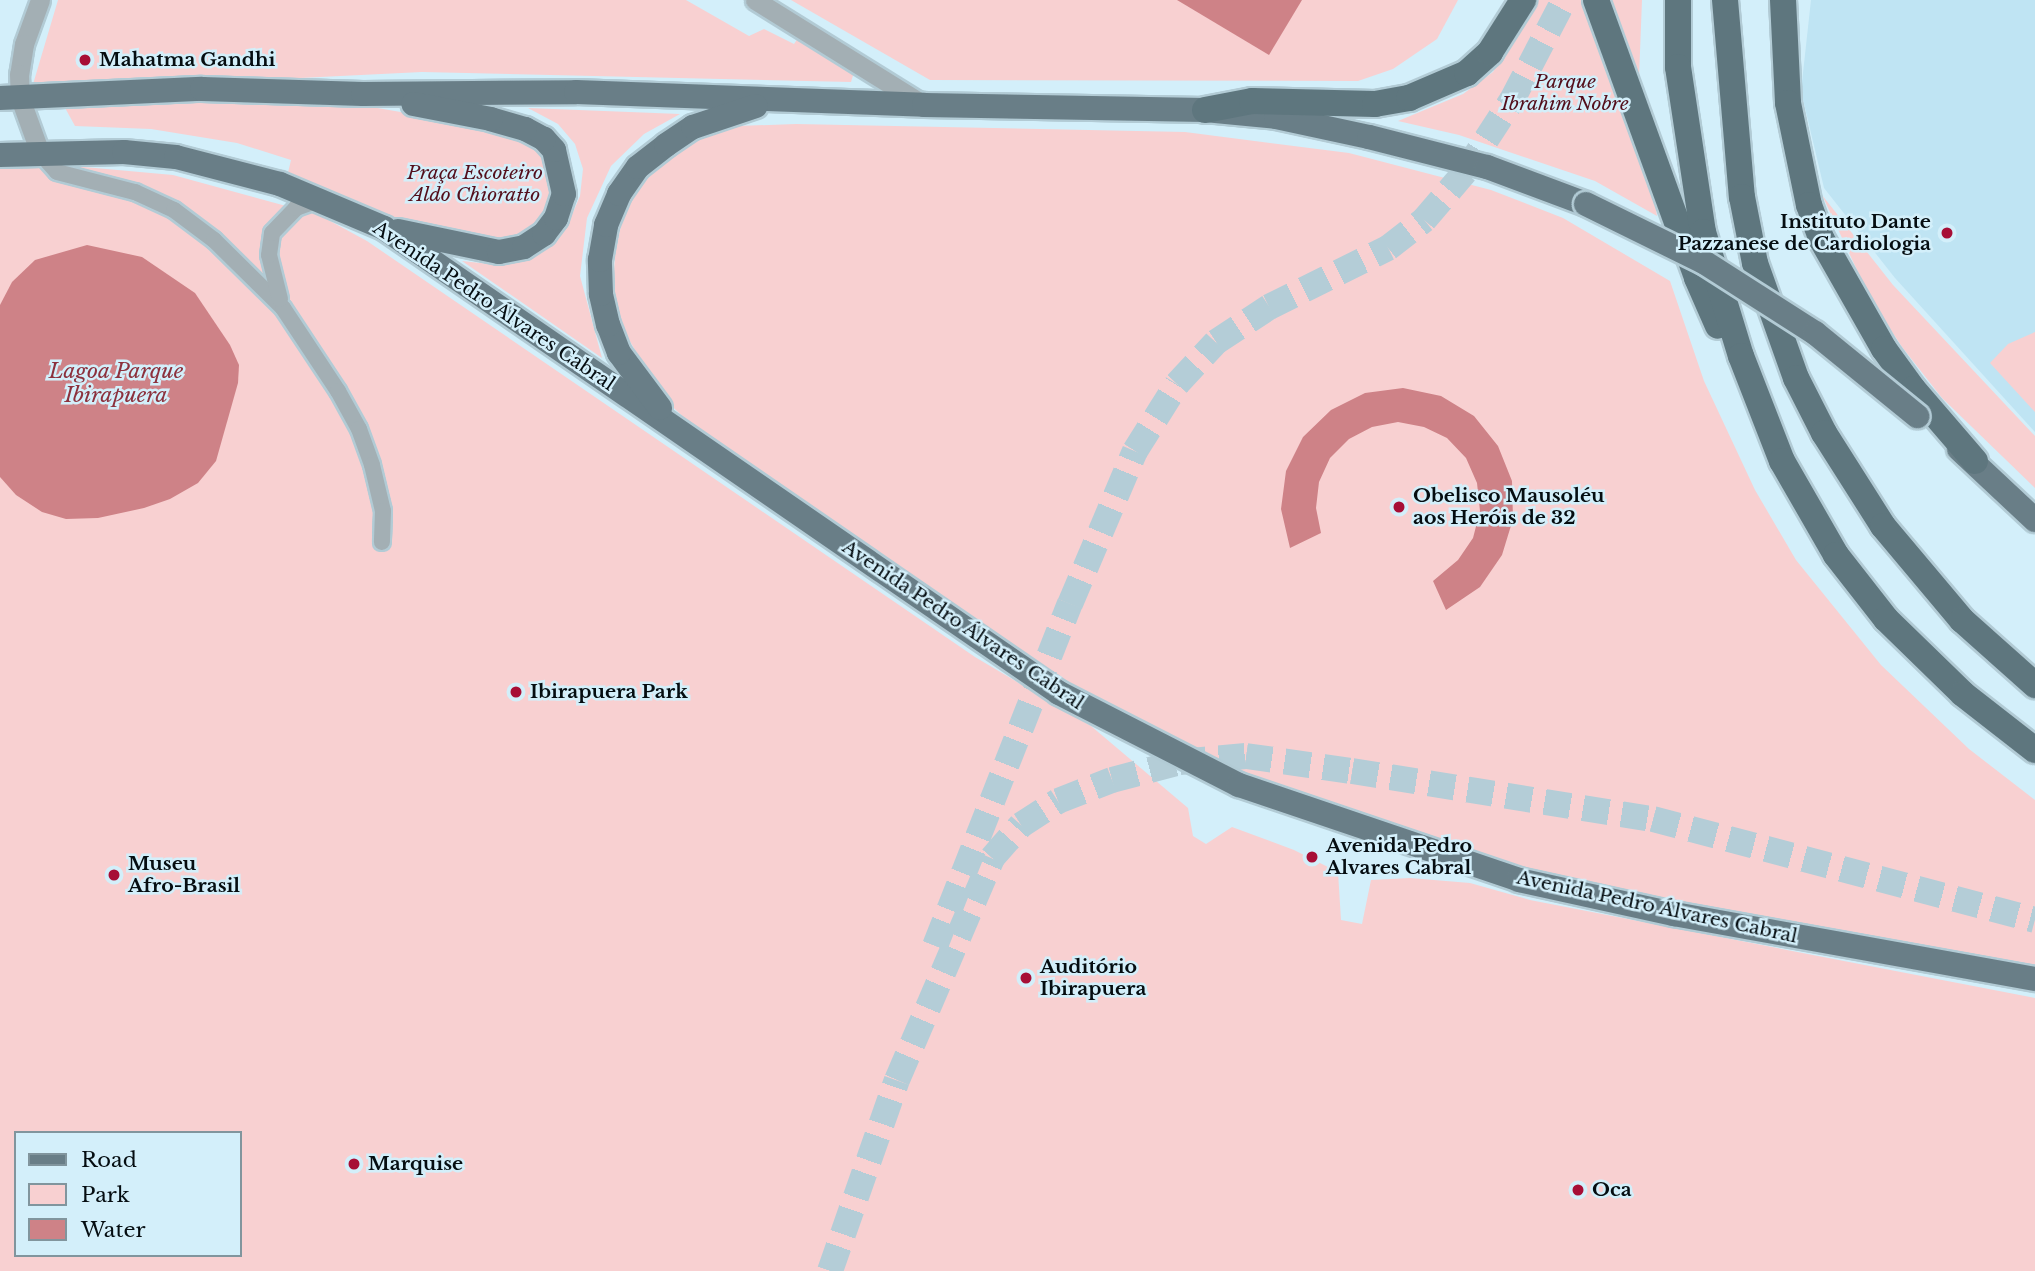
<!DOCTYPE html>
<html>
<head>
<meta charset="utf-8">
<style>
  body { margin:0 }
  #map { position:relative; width:2035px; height:1271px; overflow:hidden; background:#d3effa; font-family:"Libre Baskerville",serif }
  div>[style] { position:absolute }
  .built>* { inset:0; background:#bfe4f3 }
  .green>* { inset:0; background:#f8d0d1 }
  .water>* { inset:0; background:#ce8287 }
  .trunk-tunnel>* { height:26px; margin-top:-13px; transform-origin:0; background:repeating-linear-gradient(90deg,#b4cdd7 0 26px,transparent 0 39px) }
  .roads { filter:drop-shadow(2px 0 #b2cbd5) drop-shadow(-2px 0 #b2cbd5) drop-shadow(0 2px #b2cbd5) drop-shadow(0 -2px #b2cbd5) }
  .minor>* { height:16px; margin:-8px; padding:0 8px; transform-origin:8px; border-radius:8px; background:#a3afb4 }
  .tertiary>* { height:19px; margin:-9.5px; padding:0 9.5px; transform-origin:9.5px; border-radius:9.5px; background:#a3afb4 }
  .primary>* { height:24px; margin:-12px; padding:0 12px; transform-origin:12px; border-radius:12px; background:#697e87 }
  .trunk>* { height:26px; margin:-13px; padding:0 13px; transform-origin:13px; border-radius:13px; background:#5e767e }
  .bridges { filter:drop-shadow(2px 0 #b2cbd5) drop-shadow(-2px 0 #b2cbd5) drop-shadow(0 2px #b2cbd5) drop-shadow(0 -2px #b2cbd5) }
  .primary-bridge>* { height:24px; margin:-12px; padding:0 12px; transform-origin:12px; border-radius:12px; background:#697e87 }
  .dots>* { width:19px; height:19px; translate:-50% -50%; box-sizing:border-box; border:4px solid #d3effa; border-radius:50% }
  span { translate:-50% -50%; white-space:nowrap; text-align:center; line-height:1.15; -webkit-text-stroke:5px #d3effa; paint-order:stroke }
  .poi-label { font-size:19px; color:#050d11; font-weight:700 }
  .left { translate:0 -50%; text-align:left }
  .right { translate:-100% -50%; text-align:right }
  .park-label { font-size:19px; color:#530e1b; font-style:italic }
  .street-label { font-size:19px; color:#050d11 }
  .water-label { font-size:21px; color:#8c313d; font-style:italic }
  .legend { position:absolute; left:14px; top:1131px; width:228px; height:126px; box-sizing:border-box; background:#d3effa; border:2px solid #81959d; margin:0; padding:9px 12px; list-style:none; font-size:21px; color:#050d11 }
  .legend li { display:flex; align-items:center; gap:14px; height:35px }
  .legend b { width:35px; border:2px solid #81959d }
</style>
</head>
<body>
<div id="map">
  <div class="built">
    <i style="clip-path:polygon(1811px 0,2035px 0,2035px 432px,1895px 278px,1824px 188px,1801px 91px)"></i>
  </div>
  <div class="green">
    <i style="clip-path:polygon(58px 0,686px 0,749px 36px,764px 29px,794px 44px,798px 38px,854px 72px,851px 82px,422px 72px,31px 91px)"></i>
    <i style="clip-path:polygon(791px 0,1458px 0,1437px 39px,1393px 69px,1358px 81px,930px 80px)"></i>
    <i style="clip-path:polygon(1534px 0,1642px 0,1638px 104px,1657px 216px,1595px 181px,1459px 135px,1398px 121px,1463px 94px,1493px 72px)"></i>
    <i style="clip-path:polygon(198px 99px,354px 104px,488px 127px,538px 146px,550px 165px,556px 190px,547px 219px,506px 246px,383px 220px,286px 181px,291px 160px,237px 143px,151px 129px,75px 126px,64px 106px)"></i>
    <i style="clip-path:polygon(528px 108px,680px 114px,644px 134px,611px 166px,587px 218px,580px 276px,602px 358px,462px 261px,499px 265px,523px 261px,548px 246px,568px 224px,580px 196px,583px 169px,575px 144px,558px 124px)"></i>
    <i style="clip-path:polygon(796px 124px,1185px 132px,1349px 153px,1491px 190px,1563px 218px,1670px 281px,1704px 381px,1755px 490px,1796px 560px,1881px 665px,1969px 749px,2035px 800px,2035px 975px,1528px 877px,1245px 780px,1070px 686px,967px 618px,692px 425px,662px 397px,620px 324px,613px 290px,615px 255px,622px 220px,638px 188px,666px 159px,700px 138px,737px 126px)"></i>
    <i style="clip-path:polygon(evenodd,51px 164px,173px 175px,319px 215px,367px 241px,975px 657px,1091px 726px,1188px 808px,1193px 836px,1206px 844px,1232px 827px,1294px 850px,1338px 872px,1341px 920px,1362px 924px,1371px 880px,1410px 878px,1470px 883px,1530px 900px,2035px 998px,2035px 1271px,0 1271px,0 166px,51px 164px,16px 1133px,240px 1133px,240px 1255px,16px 1255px,16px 1133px)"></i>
    <i style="clip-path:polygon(1822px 195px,1893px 285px,2035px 436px,2035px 488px,1942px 398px,1902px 347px,1871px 300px)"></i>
    <i style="clip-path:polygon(2035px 332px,2035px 412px,1990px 363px,2008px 344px)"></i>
  </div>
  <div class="water">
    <i style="clip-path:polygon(1177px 0,1302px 0,1269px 55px)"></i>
    <i style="clip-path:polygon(87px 245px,142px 257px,195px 293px,230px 345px,239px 365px,238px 383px,216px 461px,198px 483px,170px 499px,144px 508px,98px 518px,66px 519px,42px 512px,16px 495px,0 477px,0 305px,12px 282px,35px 260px)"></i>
    <i style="clip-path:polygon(1403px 388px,1441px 396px,1474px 416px,1498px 446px,1512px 481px,1513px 519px,1502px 555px,1480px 587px,1446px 610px,1433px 581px,1458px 560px,1473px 538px,1480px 511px,1477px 483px,1466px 458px,1447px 438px,1424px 427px,1398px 422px,1372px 427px,1349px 439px,1330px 458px,1319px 482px,1316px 508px,1321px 533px,1290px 548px,1281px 509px,1286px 471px,1303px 437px,1331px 410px,1365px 393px)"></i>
  </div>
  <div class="trunk-tunnel">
    <i style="left:935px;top:946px;width:368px;rotate:-68.5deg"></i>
    <i style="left:1070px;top:604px;width:166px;rotate:-67deg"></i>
    <i style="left:1135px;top:451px;width:79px;rotate:-57.9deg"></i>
    <i style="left:1177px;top:384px;width:57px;rotate:-47.1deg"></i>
    <i style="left:1216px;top:342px;width:64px;rotate:-33.4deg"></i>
    <i style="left:1269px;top:307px;width:133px;rotate:-26.4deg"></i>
    <i style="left:1388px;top:248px;width:46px;rotate:-37.9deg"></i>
    <i style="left:1424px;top:220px;width:63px;rotate:-49.5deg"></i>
    <i style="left:1465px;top:172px;width:86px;rotate:-56.9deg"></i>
    <i style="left:1512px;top:100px;width:113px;rotate:-62.5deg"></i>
    <i style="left:830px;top:1271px;width:202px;rotate:-70.7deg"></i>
    <i style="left:897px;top:1080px;width:241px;rotate:-66.8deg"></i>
    <i style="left:992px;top:858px;width:44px;rotate:-48.7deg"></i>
    <i style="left:1021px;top:825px;width:44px;rotate:-33deg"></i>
    <i style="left:1058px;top:801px;width:58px;rotate:-21.3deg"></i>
    <i style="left:1112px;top:780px;width:70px;rotate:-14.8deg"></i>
    <i style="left:1180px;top:762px;width:66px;rotate:-5.2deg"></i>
    <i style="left:1246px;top:756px;width:107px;rotate:8.1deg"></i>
    <i style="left:1352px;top:771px;width:305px;rotate:9.1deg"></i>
    <i style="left:1653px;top:819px;width:395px;rotate:14.8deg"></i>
  </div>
  <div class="roads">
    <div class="minor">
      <i style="left:40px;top:153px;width:25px;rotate:48deg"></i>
      <i style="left:57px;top:172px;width:81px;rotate:14.4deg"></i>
      <i style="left:135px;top:192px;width:43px;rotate:24.8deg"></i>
      <i style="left:174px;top:210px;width:50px;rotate:36.9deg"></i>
      <i style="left:214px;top:240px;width:97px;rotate:44.6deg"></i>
      <i style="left:283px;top:308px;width:100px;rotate:56.5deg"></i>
      <i style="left:338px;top:391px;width:43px;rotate:61.1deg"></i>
      <i style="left:359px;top:429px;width:38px;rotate:70deg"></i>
      <i style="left:372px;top:465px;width:47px;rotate:76.6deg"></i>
      <i style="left:383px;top:511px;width:31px;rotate:92deg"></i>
      <i style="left:280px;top:299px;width:45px;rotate:-104deg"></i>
      <i style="left:269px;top:255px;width:22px;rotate:-82deg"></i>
      <i style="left:272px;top:233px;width:35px;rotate:-46deg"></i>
      <i style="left:296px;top:208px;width:23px;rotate:-20deg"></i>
    </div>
    <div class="tertiary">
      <i style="left:40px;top:0;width:47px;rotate:110deg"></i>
      <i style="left:24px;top:44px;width:30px;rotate:99deg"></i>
      <i style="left:19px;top:74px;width:24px;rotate:88deg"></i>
      <i style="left:20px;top:98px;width:59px;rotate:70deg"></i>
      <i style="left:755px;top:0;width:199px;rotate:31.9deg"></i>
    </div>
    <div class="primary">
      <i style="left:0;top:98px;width:202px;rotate:-2.6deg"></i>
      <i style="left:202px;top:89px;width:161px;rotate:1.8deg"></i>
      <i style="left:363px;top:94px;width:213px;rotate:-0.5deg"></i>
      <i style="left:576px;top:92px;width:348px;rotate:2.1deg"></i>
      <i style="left:924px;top:105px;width:281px;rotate:1deg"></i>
      <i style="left:1205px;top:110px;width:71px;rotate:5.6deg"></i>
      <i style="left:1276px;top:117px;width:95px;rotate:12.1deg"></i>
      <i style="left:1369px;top:137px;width:122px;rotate:14.3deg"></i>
      <i style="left:1487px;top:167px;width:106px;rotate:20.5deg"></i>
      <i style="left:0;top:155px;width:124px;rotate:-1.4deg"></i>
      <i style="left:124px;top:152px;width:52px;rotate:5.5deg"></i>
      <i style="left:176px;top:157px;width:107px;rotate:14.6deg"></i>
      <i style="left:280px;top:184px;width:113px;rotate:22.9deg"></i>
      <i style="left:384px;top:228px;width:820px;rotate:34.56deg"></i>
      <i style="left:1059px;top:693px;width:202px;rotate:27.1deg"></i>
      <i style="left:1239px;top:785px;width:296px;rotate:18.7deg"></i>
      <i style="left:1519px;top:880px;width:159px;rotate:12.4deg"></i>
      <i style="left:1674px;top:914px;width:367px;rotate:10.2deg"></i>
      <i style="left:398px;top:231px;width:103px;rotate:11.7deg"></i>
      <i style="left:499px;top:252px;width:25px;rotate:-11deg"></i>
      <i style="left:524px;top:247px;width:24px;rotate:-33deg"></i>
      <i style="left:544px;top:234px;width:20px;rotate:-53deg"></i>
      <i style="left:556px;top:218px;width:25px;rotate:-72deg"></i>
      <i style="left:564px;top:194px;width:45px;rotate:-102.8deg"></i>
      <i style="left:554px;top:150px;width:15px;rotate:-132deg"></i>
      <i style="left:544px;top:139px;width:21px;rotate:-152deg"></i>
      <i style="left:525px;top:129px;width:35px;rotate:-164deg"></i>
      <i style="left:491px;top:119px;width:79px;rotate:-169.1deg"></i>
      <i style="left:660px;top:408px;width:69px;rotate:-126.7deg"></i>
      <i style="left:619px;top:353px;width:30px;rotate:-111deg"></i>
      <i style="left:608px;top:325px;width:32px;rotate:-103deg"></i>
      <i style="left:601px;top:294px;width:34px;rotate:-92deg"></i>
      <i style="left:600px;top:260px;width:36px;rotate:-80deg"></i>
      <i style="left:606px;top:225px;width:34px;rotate:-67deg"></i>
      <i style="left:619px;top:194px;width:33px;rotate:-55deg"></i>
      <i style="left:638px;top:167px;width:36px;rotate:-38deg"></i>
      <i style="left:666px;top:145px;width:32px;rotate:-34deg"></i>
      <i style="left:693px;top:127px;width:66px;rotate:-18.4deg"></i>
      <i style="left:1959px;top:449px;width:104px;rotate:43.1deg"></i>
    </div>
    <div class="trunk">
      <i style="left:1596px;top:0;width:296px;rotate:70deg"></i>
      <i style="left:1697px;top:278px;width:52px;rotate:66.4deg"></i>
      <i style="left:1678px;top:0;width:67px;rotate:90deg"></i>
      <i style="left:1678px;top:67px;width:167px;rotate:81.4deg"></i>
      <i style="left:1703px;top:232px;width:130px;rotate:73deg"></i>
      <i style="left:1741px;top:356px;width:113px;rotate:68.7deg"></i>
      <i style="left:1782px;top:461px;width:108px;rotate:60.1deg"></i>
      <i style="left:1836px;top:555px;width:81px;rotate:52deg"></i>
      <i style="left:1886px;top:619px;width:107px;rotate:44.2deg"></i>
      <i style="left:1963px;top:694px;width:91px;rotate:37.9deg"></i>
      <i style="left:1725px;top:0;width:198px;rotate:85.1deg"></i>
      <i style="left:1742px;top:197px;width:67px;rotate:78.9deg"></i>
      <i style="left:1755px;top:263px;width:122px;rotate:70.4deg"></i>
      <i style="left:1796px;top:378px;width:62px;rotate:63deg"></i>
      <i style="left:1824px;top:433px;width:110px;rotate:57.6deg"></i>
      <i style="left:1883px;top:526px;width:123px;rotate:50deg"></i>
      <i style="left:1962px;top:620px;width:98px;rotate:41.7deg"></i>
      <i style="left:1783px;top:0;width:103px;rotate:87.2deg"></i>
      <i style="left:1788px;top:103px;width:104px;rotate:78.4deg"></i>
      <i style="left:1809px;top:205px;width:37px;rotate:70deg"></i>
      <i style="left:1822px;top:240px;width:125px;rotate:60.4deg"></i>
      <i style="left:1884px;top:349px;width:49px;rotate:54.1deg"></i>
      <i style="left:1913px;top:389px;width:95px;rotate:49.3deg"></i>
      <i style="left:1205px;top:110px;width:48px;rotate:-10.8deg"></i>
      <i style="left:1252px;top:101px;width:123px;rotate:1.4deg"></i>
      <i style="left:1375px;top:104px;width:35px;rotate:-10deg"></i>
      <i style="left:1409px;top:98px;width:63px;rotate:-23.3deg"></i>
      <i style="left:1467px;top:73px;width:31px;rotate:-42deg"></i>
      <i style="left:1490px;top:52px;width:62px;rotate:-57.6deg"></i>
    </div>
  </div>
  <div class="bridges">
    <div class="primary-bridge">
      <i style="left:1586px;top:204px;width:131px;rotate:26.2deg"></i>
      <i style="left:1704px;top:262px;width:132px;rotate:32.6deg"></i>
      <i style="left:1815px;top:333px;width:132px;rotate:39.1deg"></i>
    </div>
  </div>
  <div class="dots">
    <i style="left:85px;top:60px;background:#a70e36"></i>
    <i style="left:1947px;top:233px;background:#a70e36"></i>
    <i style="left:1399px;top:507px;background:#a70e36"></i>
    <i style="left:516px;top:692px;background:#a70e36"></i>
    <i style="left:1312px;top:857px;background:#a70e36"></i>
    <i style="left:114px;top:875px;background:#a70e36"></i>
    <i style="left:1026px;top:978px;background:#a70e36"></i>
    <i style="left:354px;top:1164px;background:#a70e36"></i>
    <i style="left:1578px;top:1190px;background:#a70e36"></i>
  </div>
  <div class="poi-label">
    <span class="left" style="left:99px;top:60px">Mahatma Gandhi</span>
    <span class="right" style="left:1931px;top:233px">Instituto Dante<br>Pazzanese de Cardiologia</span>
    <span class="left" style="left:1413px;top:507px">Obelisco Mausoléu<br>aos Heróis de 32</span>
    <span class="left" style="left:530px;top:692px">Ibirapuera Park</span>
    <span class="left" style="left:1326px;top:857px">Avenida Pedro<br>Alvares Cabral</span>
    <span class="left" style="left:128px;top:875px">Museu<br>Afro-Brasil</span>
    <span class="left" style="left:1040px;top:978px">Auditório<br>Ibirapuera</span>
    <span class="left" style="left:368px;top:1164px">Marquise</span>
    <span class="left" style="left:1592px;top:1190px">Oca</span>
  </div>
  <div class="park-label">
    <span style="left:1565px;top:93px">Parque<br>Ibrahim Nobre</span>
    <span style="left:475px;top:184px">Praça Escoteiro<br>Aldo Chioratto</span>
  </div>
  <div class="street-label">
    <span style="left:494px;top:306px;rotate:34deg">Avenida Pedro Álvares Cabral</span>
    <span style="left:963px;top:625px;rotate:34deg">Avenida Pedro Álvares Cabral</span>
    <span style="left:1657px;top:907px;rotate:12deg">Avenida Pedro Álvares Cabral</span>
  </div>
  <div class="water-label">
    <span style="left:116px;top:383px">Lagoa Parque<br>Ibirapuera</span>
  </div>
  <ul class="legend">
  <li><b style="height:9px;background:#697e87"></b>Road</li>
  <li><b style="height:19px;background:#f8d0d1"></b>Park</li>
  <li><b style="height:19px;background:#ce8287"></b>Water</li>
  </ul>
</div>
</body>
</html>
